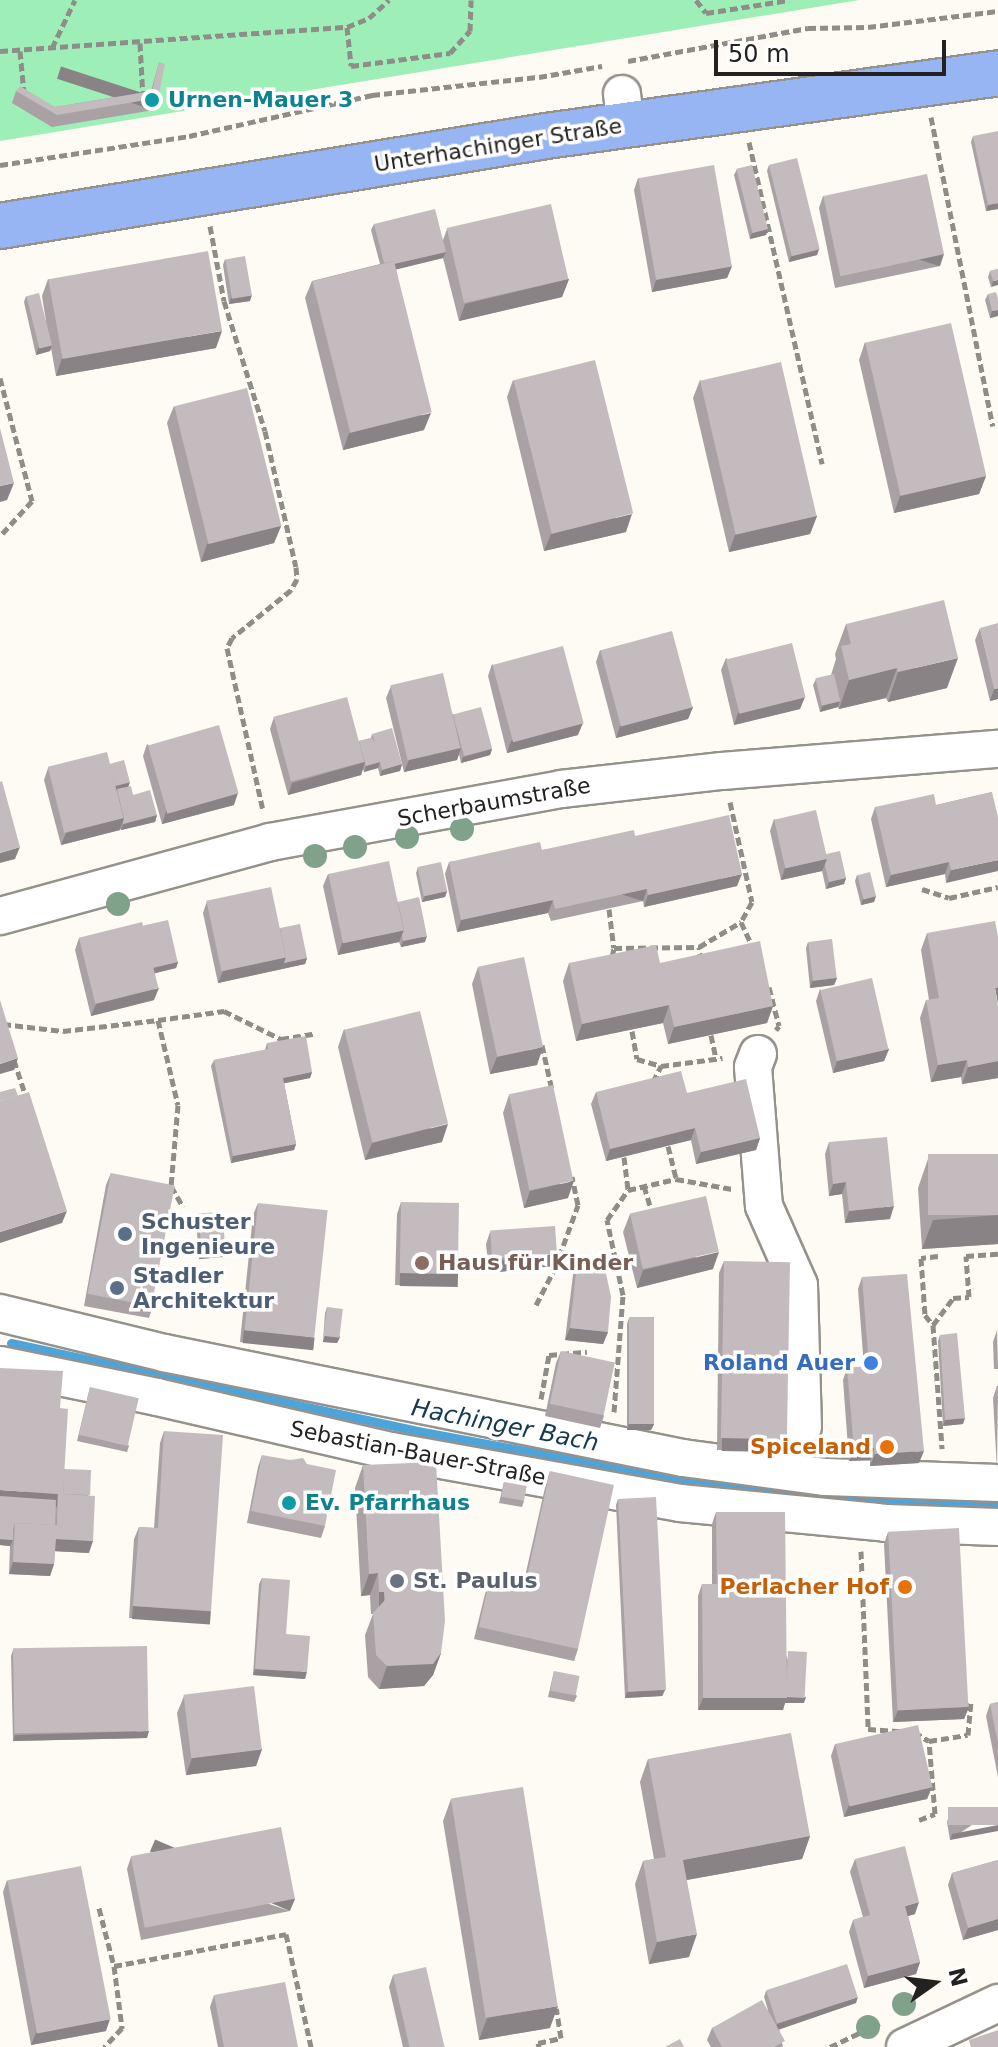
<!DOCTYPE html>
<html>
<head>
<meta charset="utf-8">
<style>
  body { margin:0 }
  #map { position:relative; width:998px; height:2047px; overflow:hidden; background:#fdfbf3; font-family:"DejaVu Sans",sans-serif }
  div>[style] { position:absolute }
  .green>* { inset:0; background:#9eeeb7 }
  .stream>* { height:9px; margin:-4.5px; padding:0 4.5px; transform-origin:4.5px; border-radius:4.5px; background:#4ea4d9 }
  .path>* { height:5px; margin-top:-2.5px; transform-origin:0; background:repeating-linear-gradient(90deg,#8f8d88 0 8px,transparent 0 12px) }
  .roads { filter:drop-shadow(2px 0 #94928b) drop-shadow(-2px 0 #94928b) drop-shadow(0 2px #94928b) drop-shadow(0 -2px #94928b) }
  .minor>* { height:36px; margin:-18px; padding:0 18px; transform-origin:18px; border-radius:18px; background:#fff }
  .major>* { height:44px; margin:-22px; padding:0 22px; transform-origin:22px; border-radius:22px; background:#97b5f3 }
  .trees>* { width:24px; height:24px; margin:-12px; border-radius:50%; background:#81a28a }
  .wall>* { inset:0; background:#a9a1a3 }
  .shaded-wall>* { inset:0; background:#898385; transform-origin:0 0 }
  .building>* { inset:0; background:#c4bbbe; transform-origin:0 0 }
  .dots>* { width:22px; height:22px; translate:-50% -50%; box-sizing:border-box; border:4px solid #fff; border-radius:50% }
  span { translate:-50% -50%; white-space:nowrap; text-align:center; line-height:1.15; -webkit-text-stroke:7px #fff; paint-order:stroke }
  .culture-label { font-size:22px; color:#0d838f; font-weight:700 }
  .left { translate:0 -50%; text-align:left }
  .street-label { font-size:22px; color:#232220 }
  .service-label { font-size:22px; color:#4e5e75; font-weight:700 }
  .education-label { font-size:22px; color:#785e54; font-weight:700 }
  .shop-label { font-size:22px; color:#366cbe; font-weight:700 }
  .right { translate:-100% -50%; text-align:right }
  .food-label { font-size:22px; color:#c56008; font-weight:700 }
  .worship-label { font-size:22px; color:#5b616d; font-weight:700 }
  .water-label { font-size:24px; color:#143950; font-style:italic }
  .north { position:absolute; left:894px; top:1943px; width:80px; height:80px; -webkit-text-stroke:6px #fff; paint-order:stroke; rotate:76deg; font-size:22px; font-weight:700; line-height:32px; text-align:center; color:#232220 }
  .north::after { content:''; display:block; margin:auto; width:28px; height:36px; background:#232220; clip-path:polygon(50% 0,100% 100%,50% 72%,0 100%) }
  .scale { position:absolute; left:714px; top:40px; width:232px; height:36px; box-sizing:border-box; border:4px solid #232220; border-top:0; padding-left:10px; font-size:24px; line-height:28px; white-space:nowrap; color:#232220; -webkit-text-stroke:6px #fff; paint-order:stroke }
</style>
</head>
<body>
<div id="map">
  <div class="green">
    <i style="clip-path:polygon(0 0,859px 0,0 141px)"></i>
  </div>
  <div class="stream">
    <i style="left:11px;top:1343px;width:410px;rotate:12.2deg"></i>
    <i style="left:412px;top:1430px;width:226px;rotate:10.5deg"></i>
    <i style="left:634px;top:1471px;width:160px;rotate:8.6deg"></i>
    <i style="left:792px;top:1495px;width:206px;rotate:3.1deg"></i>
  </div>
  <div class="path">
    <i style="left:696px;top:0;width:16px;rotate:52deg"></i>
    <i style="left:706px;top:13px;width:84px;rotate:-8.9deg"></i>
    <i style="left:347px;top:27px;width:39px;rotate:84deg"></i>
    <i style="left:351px;top:66px;width:100px;rotate:-7.5deg"></i>
    <i style="left:450px;top:53px;width:30px;rotate:-48deg"></i>
    <i style="left:470px;top:31px;width:31px;rotate:-88deg"></i>
    <i style="left:140px;top:43px;width:55px;rotate:86.9deg"></i>
    <i style="left:52px;top:48px;width:53px;rotate:-64.4deg"></i>
    <i style="left:0;top:51px;width:348px;rotate:-4deg"></i>
    <i style="left:347px;top:27px;width:24px;rotate:-22deg"></i>
    <i style="left:369px;top:18px;width:27px;rotate:-42deg"></i>
    <i style="left:20px;top:51px;width:42px;rotate:84.6deg"></i>
    <i style="left:628px;top:61px;width:183px;rotate:-10.4deg"></i>
    <i style="left:808px;top:28px;width:60px;rotate:-1deg"></i>
    <i style="left:868px;top:27px;width:131px;rotate:-7deg"></i>
    <i style="left:931px;top:117px;width:315px;rotate:78.7deg"></i>
    <i style="left:749px;top:142px;width:330px;rotate:77.2deg"></i>
    <i style="left:0;top:165px;width:191px;rotate:-8.7deg"></i>
    <i style="left:189px;top:136px;width:188px;rotate:-12.6deg"></i>
    <i style="left:372px;top:95px;width:168px;rotate:-6.2deg"></i>
    <i style="left:539px;top:77px;width:64px;rotate:-9.9deg"></i>
    <i style="left:210px;top:226px;width:76px;rotate:79.4deg"></i>
    <i style="left:224px;top:301px;width:136px;rotate:72.5deg"></i>
    <i style="left:265px;top:431px;width:139px;rotate:77.2deg"></i>
    <i style="left:296px;top:567px;width:12px;rotate:85deg"></i>
    <i style="left:297px;top:579px;width:13px;rotate:119deg"></i>
    <i style="left:291px;top:590px;width:76px;rotate:140.9deg"></i>
    <i style="left:232px;top:638px;width:11px;rotate:117deg"></i>
    <i style="left:227px;top:648px;width:166px;rotate:77.5deg"></i>
    <i style="left:0;top:378px;width:127px;rotate:75.4deg"></i>
    <i style="left:32px;top:501px;width:47px;rotate:132.4deg"></i>
    <i style="left:730px;top:802px;width:102px;rotate:77.6deg"></i>
    <i style="left:752px;top:902px;width:23px;rotate:119deg"></i>
    <i style="left:741px;top:922px;width:29px;rotate:65deg"></i>
    <i style="left:922px;top:889px;width:28px;rotate:18deg"></i>
    <i style="left:949px;top:898px;width:50px;rotate:-12.7deg"></i>
    <i style="left:609px;top:909px;width:39px;rotate:83deg"></i>
    <i style="left:612px;top:957px;width:9px;rotate:-77deg"></i>
    <i style="left:614px;top:948px;width:85px;rotate:-0.7deg"></i>
    <i style="left:701px;top:961px;width:14px;rotate:-98deg"></i>
    <i style="left:699px;top:947px;width:49px;rotate:-30.8deg"></i>
    <i style="left:769px;top:987px;width:40px;rotate:75.6deg"></i>
    <i style="left:779px;top:1026px;width:5px;rotate:127deg"></i>
    <i style="left:158px;top:1020px;width:67px;rotate:-7.8deg"></i>
    <i style="left:224px;top:1011px;width:64px;rotate:26.2deg"></i>
    <i style="left:281px;top:1039px;width:33px;rotate:-9deg"></i>
    <i style="left:3px;top:1024px;width:60px;rotate:6.7deg"></i>
    <i style="left:63px;top:1031px;width:96px;rotate:-6.6deg"></i>
    <i style="left:158px;top:1020px;width:87px;rotate:76.8deg"></i>
    <i style="left:178px;top:1105px;width:81px;rotate:94.9deg"></i>
    <i style="left:171px;top:1186px;width:24px;rotate:60deg"></i>
    <i style="left:632px;top:1031px;width:28px;rotate:80deg"></i>
    <i style="left:637px;top:1059px;width:25px;rotate:16deg"></i>
    <i style="left:661px;top:1066px;width:62px;rotate:-7.5deg"></i>
    <i style="left:711px;top:1035px;width:24px;rotate:78deg"></i>
    <i style="left:542px;top:1045px;width:46px;rotate:77.5deg"></i>
    <i style="left:14px;top:1060px;width:42px;rotate:72deg"></i>
    <i style="left:653px;top:1082px;width:18px;rotate:-63deg"></i>
    <i style="left:668px;top:1146px;width:34px;rotate:76deg"></i>
    <i style="left:624px;top:1157px;width:33px;rotate:83deg"></i>
    <i style="left:644px;top:1186px;width:31px;rotate:73deg"></i>
    <i style="left:938px;top:1256px;width:17px;rotate:173deg"></i>
    <i style="left:921px;top:1258px;width:57px;rotate:86deg"></i>
    <i style="left:925px;top:1315px;width:13px;rotate:51deg"></i>
    <i style="left:933px;top:1325px;width:124px;rotate:85.8deg"></i>
    <i style="left:536px;top:1305px;width:42px;rotate:-62.8deg"></i>
    <i style="left:555px;top:1268px;width:67px;rotate:-69.9deg"></i>
    <i style="left:578px;top:1205px;width:29px;rotate:-102deg"></i>
    <i style="left:933px;top:1325px;width:34px;rotate:-53deg"></i>
    <i style="left:953px;top:1298px;width:16px;rotate:-4deg"></i>
    <i style="left:969px;top:1297px;width:41px;rotate:-94.2deg"></i>
    <i style="left:966px;top:1256px;width:32px;rotate:-4deg"></i>
    <i style="left:541px;top:1399px;width:45px;rotate:-79.7deg"></i>
    <i style="left:549px;top:1355px;width:38px;rotate:-5deg"></i>
    <i style="left:614px;top:1412px;width:117px;rotate:-85.6deg"></i>
    <i style="left:623px;top:1295px;width:77px;rotate:-102deg"></i>
    <i style="left:607px;top:1220px;width:37px;rotate:-55deg"></i>
    <i style="left:628px;top:1190px;width:49px;rotate:-12.9deg"></i>
    <i style="left:676px;top:1179px;width:57px;rotate:10.1deg"></i>
    <i style="left:861px;top:1551px;width:178px;rotate:87.7deg"></i>
    <i style="left:868px;top:1729px;width:32px;rotate:4deg"></i>
    <i style="left:914px;top:1732px;width:17px;rotate:31deg"></i>
    <i style="left:929px;top:1741px;width:39px;rotate:-9deg"></i>
    <i style="left:968px;top:1735px;width:34px;rotate:-85deg"></i>
    <i style="left:919px;top:1820px;width:17px;rotate:-21deg"></i>
    <i style="left:935px;top:1814px;width:73px;rotate:-94.7deg"></i>
    <i style="left:99px;top:1908px;width:60px;rotate:75.5deg"></i>
    <i style="left:114px;top:1966px;width:63px;rotate:82.6deg"></i>
    <i style="left:122px;top:2028px;width:26px;rotate:133deg"></i>
    <i style="left:114px;top:1966px;width:175px;rotate:-10.5deg"></i>
    <i style="left:286px;top:1934px;width:116px;rotate:77.5deg"></i>
    <i style="left:539px;top:2047px;width:4px;rotate:-104deg"></i>
    <i style="left:538px;top:2043px;width:24px;rotate:-12deg"></i>
    <i style="left:561px;top:2038px;width:30px;rotate:-99deg"></i>
    <i style="left:830px;top:2047px;width:55px;rotate:-25.6deg"></i>
  </div>
  <div class="roads">
    <div class="minor">
      <i style="left:622px;top:94px;width:31px;rotate:83deg"></i>
      <i style="left:0;top:916px;width:280px;rotate:-15.3deg"></i>
      <i style="left:270px;top:842px;width:296px;rotate:-10.3deg"></i>
      <i style="left:561px;top:789px;width:162px;rotate:-6.4deg"></i>
      <i style="left:722px;top:771px;width:277px;rotate:-4.6deg"></i>
      <i style="left:758px;top:1054px;width:14px;rotate:111deg"></i>
      <i style="left:753px;top:1067px;width:139px;rotate:85.5deg"></i>
      <i style="left:764px;top:1206px;width:86px;rotate:66.1deg"></i>
      <i style="left:799px;top:1285px;width:142px;rotate:88.4deg"></i>
      <i style="left:0;top:1313px;width:169px;rotate:13.7deg"></i>
      <i style="left:164px;top:1353px;width:530px;rotate:11.44deg"></i>
      <i style="left:683px;top:1458px;width:144px;rotate:7.6deg"></i>
      <i style="left:826px;top:1477px;width:172px;rotate:2deg"></i>
      <i style="left:0;top:1365px;width:160px;rotate:11.5deg"></i>
      <i style="left:157px;top:1397px;width:240px;rotate:13deg"></i>
      <i style="left:391px;top:1451px;width:294px;rotate:10.2deg"></i>
      <i style="left:680px;top:1503px;width:207px;rotate:5.5deg"></i>
      <i style="left:886px;top:1523px;width:112px;rotate:2deg"></i>
      <i style="left:905px;top:2047px;width:103px;rotate:-25.3deg"></i>
    </div>
    <div class="major">
      <i style="left:0;top:226px;width:553px;rotate:-9.36deg"></i>
      <i style="left:546px;top:136px;width:456px;rotate:-7.9deg"></i>
    </div>
  </div>
  <div class="trees">
    <i style="left:462px;top:829px"></i>
    <i style="left:407px;top:837px"></i>
    <i style="left:355px;top:847px"></i>
    <i style="left:315px;top:856px"></i>
    <i style="left:118px;top:904px"></i>
    <i style="left:904px;top:2004px"></i>
    <i style="left:868px;top:2027px"></i>
  </div>
  <div class="wall">
    <i style="clip-path:polygon(159px 62px,158px 98px,154px 110px,52px 127px,12px 103px,16px 91px,55px 107px,151px 91px)"></i>
    <i style="clip-path:polygon(973px 136px,998px 209px,986px 211px,971px 142px)"></i>
    <i style="clip-path:polygon(769px 165px,819px 249px,817px 255px,789px 262px,767px 171px)"></i>
    <i style="clip-path:polygon(737px 169px,768px 229px,766px 235px,750px 239px,734px 175px)"></i>
    <i style="clip-path:polygon(638px 178px,732px 266px,727px 278px,652px 292px,634px 190px)"></i>
    <i style="clip-path:polygon(823px 196px,940px 266px,835px 288px,819px 208px)"></i>
    <i style="clip-path:polygon(374px 224px,443px 240px,447px 229px,569px 279px,562px 297px,459px 321px,443px 258px,396px 269px,424px 430px,343px 450px,305px 298px,312px 281px,380px 264px,371px 230px)"></i>
    <i style="clip-path:polygon(225px 259px,250px 301px,229px 304px,223px 265px)"></i>
    <i style="clip-path:polygon(998px 269px,991px 287px,988px 277px,990px 271px)"></i>
    <i style="clip-path:polygon(48px 279px,216px 348px,56px 376px,51px 348px,50px 351px,36px 355px,24px 302px,26px 296px,46px 321px,42px 296px)"></i>
    <i style="clip-path:polygon(988px 294px,998px 299px,998px 316px,990px 318px,985px 300px)"></i>
    <i style="clip-path:polygon(865px 342px,986px 476px,979px 494px,894px 513px,859px 360px)"></i>
    <i style="clip-path:polygon(513px 380px,626px 532px,544px 551px,507px 397px)"></i>
    <i style="clip-path:polygon(700px 380px,817px 516px,810px 534px,729px 552px,693px 398px)"></i>
    <i style="clip-path:polygon(174px 406px,281px 526px,274px 543px,201px 562px,167px 423px)"></i>
    <i style="clip-path:polygon(846px 624px,947px 688px,888px 702px,886px 698px,839px 709px,838px 707px,820px 712px,813px 685px,816px 679px,831px 675px,836px 659px,835px 654px)"></i>
    <i style="clip-path:polygon(980px 628px,998px 699px,990px 701px,975px 640px)"></i>
    <i style="clip-path:polygon(600px 650px,693px 707px,688px 719px,616px 738px,596px 662px)"></i>
    <i style="clip-path:polygon(726px 658px,800px 709px,734px 725px,721px 670px)"></i>
    <i style="clip-path:polygon(492px 664px,578px 735px,507px 753px,488px 676px)"></i>
    <i style="clip-path:polygon(391px 686px,453px 714px,492px 749px,490px 755px,461px 763px,459px 754px,457px 760px,404px 772px,386px 698px)"></i>
    <i style="clip-path:polygon(274px 717px,359px 741px,371px 738px,372px 734px,402px 764px,400px 771px,380px 776px,378px 768px,364px 772px,363px 769px,361px 775px,288px 795px,270px 729px)"></i>
    <i style="clip-path:polygon(147px 744px,234px 805px,162px 824px,143px 756px)"></i>
    <i style="clip-path:polygon(110px 764px,128px 786px,133px 795px,157px 815px,155px 822px,121px 830px,121px 828px,120px 830px,61px 845px,44px 780px,48px 768px)"></i>
    <i style="clip-path:polygon(992px 792px,946px 883px,945px 874px,886px 887px,871px 819px,875px 807px,936px 805px)"></i>
    <i style="clip-path:polygon(774px 819px,826px 854px,846px 878px,844px 884px,826px 889px,822px 871px,781px 880px,770px 831px)"></i>
    <i style="clip-path:polygon(635px 836px,737px 886px,644px 907px,643px 901px,551px 921px,548px 913px,457px 932px,445px 874px,449px 862px,542px 850px)"></i>
    <i style="clip-path:polygon(418px 867px,447px 891px,445px 897px,422px 902px,416px 873px)"></i>
    <i style="clip-path:polygon(328px 874px,398px 902px,425px 942px,401px 947px,399px 942px,338px 955px,323px 886px)"></i>
    <i style="clip-path:polygon(857px 875px,876px 896px,874px 902px,861px 905px,855px 881px)"></i>
    <i style="clip-path:polygon(207px 901px,280px 928px,307px 958px,305px 964px,218px 983px,203px 913px)"></i>
    <i style="clip-path:polygon(143px 927px,178px 962px,176px 968px,155px 973px,154px 1000px,91px 1016px,75px 950px,79px 938px)"></i>
    <i style="clip-path:polygon(927px 933px,998px 1007px,998px 1078px,962px 1084px,961px 1077px,931px 1082px,920px 1018px,926px 1000px,929px 1000px,921px 950px)"></i>
    <i style="clip-path:polygon(808px 942px,837px 978px,834px 985px,810px 988px,806px 948px)"></i>
    <i style="clip-path:polygon(569px 963px,660px 963px,773px 1006px,767px 1023px,668px 1044px,663px 1023px,576px 1041px,563px 981px)"></i>
    <i style="clip-path:polygon(478px 967px,537px 1065px,490px 1074px,472px 984px)"></i>
    <i style="clip-path:polygon(820px 989px,889px 1049px,884px 1061px,833px 1073px,816px 1001px)"></i>
    <i style="clip-path:polygon(344px 1029px,442px 1142px,365px 1160px,338px 1047px)"></i>
    <i style="clip-path:polygon(267px 1043px,312px 1072px,310px 1078px,284px 1083px,296px 1144px,294px 1150px,231px 1163px,211px 1066px,214px 1060px,265px 1050px)"></i>
    <i style="clip-path:polygon(596px 1092px,687px 1093px,760px 1138px,756px 1150px,696px 1164px,691px 1140px,606px 1161px,591px 1104px)"></i>
    <i style="clip-path:polygon(509px 1095px,568px 1198px,524px 1208px,503px 1113px)"></i>
    <i style="clip-path:polygon(829px 1142px,890px 1219px,845px 1223px,842px 1194px,829px 1196px,825px 1154px)"></i>
    <i style="clip-path:polygon(998px 1154px,998px 1244px,922px 1249px,918px 1188px,928px 1159px)"></i>
    <i style="clip-path:polygon(111px 1173px,153px 1306px,149px 1318px,84px 1306px,106px 1185px)"></i>
    <i style="clip-path:polygon(401px 1202px,458px 1274px,454px 1286px,395px 1285px,397px 1214px)"></i>
    <i style="clip-path:polygon(258px 1203px,310px 1349px,240px 1342px,253px 1215px)"></i>
    <i style="clip-path:polygon(199px 1213px,223px 1257px,199px 1259px,196px 1219px)"></i>
    <i style="clip-path:polygon(630px 1214px,713px 1269px,637px 1288px,623px 1232px)"></i>
    <i style="clip-path:polygon(490px 1232px,553px 1266px,489px 1273px,486px 1244px)"></i>
    <i style="clip-path:polygon(724px 1261px,788px 1439px,783px 1451px,717px 1450px,719px 1273px)"></i>
    <i style="clip-path:polygon(577px 1263px,608px 1332px,603px 1344px,565px 1340px,573px 1275px)"></i>
    <i style="clip-path:polygon(862px 1277px,919px 1463px,870px 1466px,870px 1460px,849px 1461px,843px 1380px,847px 1368px,864px 1367px,858px 1289px)"></i>
    <i style="clip-path:polygon(327px 1307px,340px 1337px,337px 1343px,323px 1342px,325px 1313px)"></i>
    <i style="clip-path:polygon(629px 1318px,654px 1424px,651px 1430px,627px 1430px,627px 1324px)"></i>
    <i style="clip-path:polygon(997px 1330px,998px 1369px,994px 1369px,993px 1342px)"></i>
    <i style="clip-path:polygon(940px 1335px,963px 1424px,943px 1426px,938px 1341px)"></i>
    <i style="clip-path:polygon(561px 1351px,604px 1416px,600px 1428px,545px 1416px,556px 1363px)"></i>
    <i style="clip-path:polygon(997px 1386px,998px 1386px,997px 1470px,993px 1398px)"></i>
    <i style="clip-path:polygon(90px 1387px,129px 1446px,127px 1452px,77px 1441px)"></i>
    <i style="clip-path:polygon(60px 1408px,64px 1469px,89px 1496px,89px 1553px,55px 1551px,54px 1564px,50px 1576px,9px 1574px,10px 1546px,0 1545px)"></i>
    <i style="clip-path:polygon(164px 1431px,211px 1611px,206px 1623px,129px 1618px,134px 1539px,139px 1527px,154px 1528px,160px 1443px)"></i>
    <i style="clip-path:polygon(262px 1455px,325px 1526px,321px 1538px,247px 1523px,258px 1467px)"></i>
    <i style="clip-path:polygon(363px 1465px,441px 1653px,433px 1675px,424px 1686px,379px 1689px,368px 1677px,365px 1635px,373px 1614px,371px 1614px,370px 1595px,361px 1596px,355px 1488px)"></i>
    <i style="clip-path:polygon(550px 1471px,578px 1649px,574px 1661px,474px 1639px,485px 1594px,489px 1582px,522px 1590px,546px 1483px)"></i>
    <i style="clip-path:polygon(504px 1482px,524px 1501px,522px 1507px,499px 1503px)"></i>
    <i style="clip-path:polygon(618px 1499px,665px 1690px,662px 1696px,625px 1698px,616px 1505px)"></i>
    <i style="clip-path:polygon(716px 1512px,786px 1655px,804px 1703px,785px 1703px,783px 1710px,698px 1710px,698px 1596px,702px 1584px,712px 1584px,712px 1524px)"></i>
    <i style="clip-path:polygon(888px 1532px,969px 1707px,964px 1719px,893px 1722px,884px 1544px)"></i>
    <i style="clip-path:polygon(262px 1578px,286px 1634px,305px 1679px,253px 1675px,259px 1584px)"></i>
    <i style="clip-path:polygon(13px 1650px,147px 1738px,13px 1741px,11px 1656px)"></i>
    <i style="clip-path:polygon(554px 1671px,577px 1696px,574px 1702px,548px 1697px)"></i>
    <i style="clip-path:polygon(184px 1696px,262px 1749px,256px 1766px,186px 1775px,177px 1713px)"></i>
    <i style="clip-path:polygon(998px 1702px,998px 1777px,986px 1716px,990px 1704px)"></i>
    <i style="clip-path:polygon(835px 1744px,932px 1787px,927px 1799px,844px 1817px,831px 1756px)"></i>
    <i style="clip-path:polygon(648px 1759px,810px 1836px,802px 1859px,687px 1880px,689px 1957px,649px 1964px,635px 1884px,643px 1861px,654px 1859px,640px 1782px)"></i>
    <i style="clip-path:polygon(451px 1799px,550px 2028px,479px 2040px,443px 1821px)"></i>
    <i style="clip-path:polygon(998px 1807px,950px 1840px,947px 1822px,949px 1816px)"></i>
    <i style="clip-path:polygon(131px 1857px,290px 1911px,141px 1940px,127px 1869px)"></i>
    <i style="clip-path:polygon(855px 1859px,915px 1914px,908px 1916px,920px 1962px,916px 1974px,864px 1988px,849px 1932px,853px 1920px,863px 1917px,850px 1872px)"></i>
    <i style="clip-path:polygon(998px 1860px,998px 1930px,963px 1940px,948px 1885px,952px 1873px)"></i>
    <i style="clip-path:polygon(7px 1880px,106px 2031px,31px 2045px,3px 1892px)"></i>
    <i style="clip-path:polygon(393px 1975px,445px 2047px,403px 2047px,389px 1987px)"></i>
    <i style="clip-path:polygon(766px 1991px,856px 2003px,779px 2029px,783px 2047px,711px 2047px,707px 2040px,712px 2028px,768px 2010px,764px 1997px)"></i>
    <i style="clip-path:polygon(214px 1995px,298px 2047px,218px 2047px,210px 2007px)"></i>
  </div>
  <div class="shaded-wall">
    <i style="left:158px;top:98px;width:13px;height:102px;rotate:108deg"></i>
    <i style="clip-path:polygon(998px 203px,998px 209px,986px 211px,988px 205px)"></i>
    <i style="clip-path:polygon(768px 229px,766px 235px,750px 239px,752px 233px)"></i>
    <i style="clip-path:polygon(819px 249px,817px 255px,789px 262px,791px 256px)"></i>
    <i style="clip-path:polygon(446px 252px,443px 258px,382px 273px,384px 266px)"></i>
    <i style="left:944px;top:254px;width:13px;height:106px;rotate:108deg"></i>
    <i style="clip-path:polygon(732px 266px,727px 278px,652px 292px,656px 280px)"></i>
    <i style="clip-path:polygon(569px 279px,562px 297px,459px 321px,465px 304px)"></i>
    <i style="clip-path:polygon(998px 280px,998px 285px,991px 287px,993px 281px)"></i>
    <i style="clip-path:polygon(252px 295px,250px 301px,229px 304px,231px 298px)"></i>
    <i style="clip-path:polygon(998px 310px,998px 316px,990px 318px,992px 311px)"></i>
    <i style="clip-path:polygon(222px 331px,216px 348px,56px 376px,62px 358px)"></i>
    <i style="clip-path:polygon(52px 345px,50px 351px,36px 355px,38px 348px)"></i>
    <i style="clip-path:polygon(431px 413px,424px 430px,343px 450px,349px 433px)"></i>
    <i style="clip-path:polygon(986px 476px,979px 494px,894px 513px,900px 496px)"></i>
    <i style="clip-path:polygon(14px 483px,7px 500px,0 502px,0 486px)"></i>
    <i style="clip-path:polygon(632px 514px,626px 532px,544px 551px,551px 534px)"></i>
    <i style="clip-path:polygon(817px 516px,810px 534px,729px 552px,735px 535px)"></i>
    <i style="clip-path:polygon(281px 526px,274px 543px,201px 562px,207px 544px)"></i>
    <i style="clip-path:polygon(958px 658px,947px 688px,888px 702px,898px 672px)"></i>
    <i style="clip-path:polygon(897px 668px,886px 698px,839px 709px,849px 680px)"></i>
    <i style="clip-path:polygon(998px 688px,998px 699px,990px 701px,994px 689px)"></i>
    <i style="clip-path:polygon(805px 697px,800px 709px,734px 725px,738px 713px)"></i>
    <i style="clip-path:polygon(840px 701px,838px 707px,820px 712px,822px 706px)"></i>
    <i style="clip-path:polygon(693px 707px,688px 719px,616px 738px,620px 726px)"></i>
    <i style="clip-path:polygon(583px 723px,578px 735px,507px 753px,511px 741px)"></i>
    <i style="clip-path:polygon(461px 748px,457px 760px,404px 772px,409px 760px)"></i>
    <i style="clip-path:polygon(492px 749px,490px 755px,461px 763px,463px 757px)"></i>
    <i style="clip-path:polygon(365px 762px,361px 775px,288px 795px,292px 783px)"></i>
    <i style="clip-path:polygon(380px 762px,378px 768px,364px 772px,366px 766px)"></i>
    <i style="clip-path:polygon(402px 764px,400px 771px,380px 776px,382px 770px)"></i>
    <i style="clip-path:polygon(130px 782px,128px 788px,112px 792px,114px 786px)"></i>
    <i style="clip-path:polygon(238px 793px,234px 805px,162px 824px,166px 812px)"></i>
    <i style="clip-path:polygon(157px 815px,155px 822px,121px 830px,123px 824px)"></i>
    <i style="clip-path:polygon(124px 818px,120px 830px,61px 845px,66px 833px)"></i>
    <i style="clip-path:polygon(20px 847px,15px 859px,0 863px,0 853px)"></i>
    <i style="clip-path:polygon(827px 859px,822px 871px,781px 880px,785px 868px)"></i>
    <i style="clip-path:polygon(998px 860px,998px 871px,946px 883px,951px 870px)"></i>
    <i style="clip-path:polygon(949px 862px,945px 874px,886px 887px,891px 875px)"></i>
    <i style="clip-path:polygon(742px 874px,737px 886px,644px 907px,648px 895px)"></i>
    <i style="clip-path:polygon(846px 878px,844px 884px,826px 889px,829px 882px)"></i>
    <i style="left:647px;top:889px;width:13px;height:94px;rotate:108deg"></i>
    <i style="clip-path:polygon(447px 891px,445px 897px,422px 902px,425px 896px)"></i>
    <i style="clip-path:polygon(876px 896px,874px 902px,861px 905px,863px 899px)"></i>
    <i style="clip-path:polygon(553px 900px,548px 913px,457px 932px,461px 920px)"></i>
    <i style="clip-path:polygon(404px 930px,399px 942px,338px 955px,342px 943px)"></i>
    <i style="clip-path:polygon(427px 936px,425px 942px,401px 947px,403px 941px)"></i>
    <i style="clip-path:polygon(286px 957px,282px 969px,218px 983px,223px 971px)"></i>
    <i style="clip-path:polygon(307px 958px,305px 964px,282px 969px,284px 963px)"></i>
    <i style="clip-path:polygon(178px 962px,176px 968px,148px 975px,150px 969px)"></i>
    <i style="clip-path:polygon(837px 978px,834px 985px,810px 988px,812px 981px)"></i>
    <i style="clip-path:polygon(159px 988px,154px 1000px,91px 1016px,96px 1004px)"></i>
    <i style="clip-path:polygon(995px 988px,998px 988px,998px 1004px)"></i>
    <i style="clip-path:polygon(669px 1005px,663px 1023px,576px 1041px,582px 1024px)"></i>
    <i style="clip-path:polygon(773px 1006px,767px 1023px,668px 1044px,674px 1027px)"></i>
    <i style="clip-path:polygon(543px 1047px,537px 1065px,490px 1074px,497px 1057px)"></i>
    <i style="clip-path:polygon(889px 1049px,884px 1061px,833px 1073px,837px 1061px)"></i>
    <i style="clip-path:polygon(18px 1058px,14px 1070px,0 1074px,0 1064px)"></i>
    <i style="clip-path:polygon(967px 1060px,961px 1077px,931px 1082px,938px 1065px)"></i>
    <i style="clip-path:polygon(998px 1061px,998px 1078px,962px 1084px,968px 1067px)"></i>
    <i style="clip-path:polygon(312px 1072px,310px 1078px,281px 1084px,283px 1078px)"></i>
    <i style="clip-path:polygon(448px 1124px,442px 1142px,365px 1160px,372px 1143px)"></i>
    <i style="clip-path:polygon(695px 1128px,691px 1140px,606px 1161px,610px 1149px)"></i>
    <i style="clip-path:polygon(760px 1138px,756px 1150px,696px 1164px,701px 1152px)"></i>
    <i style="clip-path:polygon(296px 1144px,294px 1150px,231px 1163px,233px 1156px)"></i>
    <i style="clip-path:polygon(574px 1181px,568px 1198px,524px 1208px,530px 1191px)"></i>
    <i style="clip-path:polygon(846px 1182px,842px 1194px,829px 1196px,833px 1184px)"></i>
    <i style="clip-path:polygon(894px 1206px,890px 1219px,845px 1223px,849px 1211px)"></i>
    <i style="clip-path:polygon(67px 1211px,62px 1223px,0 1243px,0 1232px)"></i>
    <i style="clip-path:polygon(998px 1215px,998px 1244px,922px 1249px,933px 1220px)"></i>
    <i style="clip-path:polygon(225px 1251px,223px 1257px,199px 1259px,201px 1253px)"></i>
    <i style="clip-path:polygon(719px 1252px,713px 1269px,637px 1288px,643px 1270px)"></i>
    <i style="clip-path:polygon(557px 1254px,553px 1266px,489px 1273px,493px 1261px)"></i>
    <i style="left:400px;top:1273px;width:58px;height:13px;rotate:1deg"></i>
    <i style="clip-path:polygon(570px 1328px,608px 1332px,603px 1344px,565px 1340px)"></i>
    <i style="left:244px;top:1330px;width:71px;height:13px;rotate:6deg"></i>
    <i style="clip-path:polygon(325px 1336px,340px 1337px,337px 1343px,323px 1342px)"></i>
    <i style="clip-path:polygon(965px 1418px,963px 1424px,943px 1426px,945px 1420px)"></i>
    <i style="clip-path:polygon(629px 1423px,654px 1424px,651px 1430px,627px 1430px)"></i>
    <i style="left:722px;top:1438px;width:66px;height:13px;rotate:1deg"></i>
    <i style="clip-path:polygon(874px 1448px,870px 1460px,849px 1461px,854px 1449px)"></i>
    <i style="clip-path:polygon(924px 1451px,919px 1463px,870px 1466px,875px 1454px)"></i>
    <i style="left:0;top:1490px;width:58px;height:13px;rotate:4deg"></i>
    <i style="clip-path:polygon(0 1539px,13px 1540px,10px 1546px,0 1545px)"></i>
    <i style="clip-path:polygon(56px 1539px,93px 1541px,89px 1553px,51px 1551px)"></i>
    <i style="clip-path:polygon(13px 1562px,54px 1564px,50px 1576px,9px 1574px)"></i>
    <i style="clip-path:polygon(378px 1573px,370px 1595px,361px 1596px,369px 1574px)"></i>
    <i style="left:379px;top:1592px;width:5px;height:23px"></i>
    <i style="left:133px;top:1606px;width:78px;height:13px;rotate:4deg"></i>
    <i style="clip-path:polygon(441px 1653px,433px 1675px,424px 1686px,379px 1689px,387px 1666px)"></i>
    <i style="clip-path:polygon(255px 1669px,307px 1672px,305px 1679px,253px 1675px)"></i>
    <i style="clip-path:polygon(665px 1690px,662px 1696px,625px 1698px,627px 1692px)"></i>
    <i style="clip-path:polygon(787px 1697px,806px 1697px,804px 1703px,785px 1703px,783px 1710px,698px 1710px,703px 1698px)"></i>
    <i style="clip-path:polygon(969px 1707px,964px 1719px,893px 1722px,898px 1710px)"></i>
    <i style="clip-path:polygon(149px 1731px,147px 1738px,13px 1741px,15px 1735px)"></i>
    <i style="clip-path:polygon(262px 1749px,256px 1766px,186px 1775px,192px 1758px)"></i>
    <i style="clip-path:polygon(932px 1787px,927px 1799px,844px 1817px,849px 1805px)"></i>
    <i style="clip-path:polygon(998px 1825px,998px 1831px,950px 1840px,952px 1834px)"></i>
    <i style="clip-path:polygon(810px 1836px,802px 1859px,675px 1882px,683px 1860px)"></i>
    <i style="left:295px;top:1899px;width:13px;height:152px;rotate:113deg"></i>
    <i style="clip-path:polygon(919px 1902px,915px 1914px,901px 1918px,905px 1906px)"></i>
    <i style="clip-path:polygon(998px 1919px,998px 1930px,963px 1940px,968px 1928px)"></i>
    <i style="clip-path:polygon(697px 1934px,689px 1957px,649px 1964px,657px 1942px)"></i>
    <i style="clip-path:polygon(920px 1962px,916px 1974px,864px 1988px,868px 1976px)"></i>
    <i style="clip-path:polygon(858px 1997px,856px 2003px,775px 2031px,777px 2024px)"></i>
    <i style="clip-path:polygon(558px 2006px,550px 2028px,479px 2040px,487px 2018px)"></i>
    <i style="clip-path:polygon(110px 2019px,106px 2031px,31px 2045px,36px 2033px)"></i>
  </div>
  <div class="building">
    <i style="clip-path:polygon(159px 62px,165px 64px,158px 98px,57px 115px,16px 91px,20px 86px,55px 107px,152px 91px)"></i>
    <i style="clip-path:polygon(998px 131px,998px 203px,988px 205px,973px 136px)"></i>
    <i style="left:797px;top:158px;width:94px;height:29px;rotate:76deg"></i>
    <i style="left:714px;top:165px;width:103px;height:77px;rotate:80deg"></i>
    <i style="left:752px;top:165px;width:66px;height:16px;rotate:76deg"></i>
    <i style="left:927px;top:174px;width:82px;height:106px;rotate:78deg"></i>
    <i style="left:551px;top:204px;width:77px;height:107px;rotate:77deg"></i>
    <i style="clip-path:polygon(435px 209px,446px 252px,394px 264px,394px 261px,384px 263px,374px 224px)"></i>
    <i style="left:208px;top:251px;width:81px;height:162px;rotate:80deg"></i>
    <i style="left:245px;top:256px;width:40px;height:20px;rotate:80deg"></i>
    <i style="left:394px;top:261px;width:156px;height:84px;rotate:76deg"></i>
    <i style="clip-path:polygon(998px 269px,998px 280px,993px 281px,990px 271px)"></i>
    <i style="clip-path:polygon(996px 292px,998px 299px,998px 310px,992px 311px,988px 294px)"></i>
    <i style="left:39px;top:293px;width:54px;height:13px;rotate:76deg"></i>
    <i style="left:951px;top:323px;width:157px;height:88px;rotate:77deg"></i>
    <i style="left:595px;top:360px;width:158px;height:84px;rotate:76deg"></i>
    <i style="left:781px;top:362px;width:158px;height:83px;rotate:77deg"></i>
    <i style="left:247px;top:388px;width:142px;height:75px;rotate:76deg"></i>
    <i style="clip-path:polygon(0 428px,14px 483px,0 486px)"></i>
    <i style="clip-path:polygon(944px 600px,958px 658px,898px 672px,897px 668px,849px 680px,841px 646px,851px 644px,846px 624px)"></i>
    <i style="clip-path:polygon(998px 623px,998px 688px,994px 689px,980px 628px)"></i>
    <i style="left:672px;top:631px;width:79px;height:74px;rotate:75deg"></i>
    <i style="left:792px;top:643px;width:56px;height:68px;rotate:76deg"></i>
    <i style="left:563px;top:646px;width:80px;height:73px;rotate:75deg"></i>
    <i style="left:443px;top:673px;width:77px;height:54px;rotate:77deg"></i>
    <i style="left:834px;top:674px;width:28px;height:19px;rotate:77deg"></i>
    <i style="left:347px;top:697px;width:67px;height:76px;rotate:75deg"></i>
    <i style="left:481px;top:707px;width:43px;height:29px;rotate:75deg"></i>
    <i style="left:219px;top:725px;width:71px;height:74px;rotate:74deg"></i>
    <i style="clip-path:polygon(392px 728px,402px 764px,382px 770px,380px 762px,366px 766px,359px 741px,372px 738px,375px 743px,372px 734px)"></i>
    <i style="left:107px;top:752px;width:68px;height:61px;rotate:76deg"></i>
    <i style="left:124px;top:760px;width:23px;height:15px;rotate:75deg"></i>
    <i style="clip-path:polygon(2px 781px,20px 847px,0 853px,0 782px)"></i>
    <i style="clip-path:polygon(131px 786px,133px 795px,150px 790px,157px 815px,123px 824px,124px 818px,117px 789px)"></i>
    <i style="clip-path:polygon(992px 792px,998px 817px,998px 860px,951px 870px,949px 862px,891px 875px,875px 807px,934px 794px,936px 805px)"></i>
    <i style="left:816px;top:810px;width:50px;height:43px;rotate:77deg"></i>
    <i style="clip-path:polygon(729px 815px,742px 874px,648px 895px,647px 889px,555px 909px,553px 900px,461px 920px,449px 862px,540px 842px,542px 850px,634px 830px,635px 836px)"></i>
    <i style="clip-path:polygon(840px 851px,846px 878px,829px 882px,825px 865px,827px 859px,826px 854px)"></i>
    <i style="left:389px;top:861px;width:71px;height:62px;rotate:78deg"></i>
    <i style="left:441px;top:862px;width:30px;height:24px;rotate:78deg"></i>
    <i style="left:870px;top:872px;width:25px;height:13px;rotate:76deg"></i>
    <i style="left:271px;top:887px;width:72px;height:66px;rotate:78deg"></i>
    <i style="clip-path:polygon(419px 897px,427px 936px,403px 941px,402px 935px,404px 930px,398px 902px)"></i>
    <i style="left:168px;top:920px;width:43px;height:26px;rotate:77deg"></i>
    <i style="clip-path:polygon(995px 921px,998px 936px,998px 988px,995px 988px,998px 1007px,998px 1061px,968px 1067px,967px 1060px,938px 1065px,926px 1000px,939px 998px,927px 933px)"></i>
    <i style="left:142px;top:922px;width:68px;height:65px;rotate:76deg"></i>
    <i style="clip-path:polygon(300px 924px,307px 958px,284px 963px,286px 957px,280px 928px)"></i>
    <i style="left:832px;top:939px;width:39px;height:24px;rotate:83deg"></i>
    <i style="clip-path:polygon(760px 941px,773px 1006px,674px 1027px,669px 1005px,582px 1024px,569px 963px,656px 945px,660px 963px)"></i>
    <i style="left:524px;top:957px;width:92px;height:47px;rotate:78deg"></i>
    <i style="left:872px;top:978px;width:73px;height:53px;rotate:77deg"></i>
    <i style="clip-path:polygon(0 1000px,18px 1058px,0 1064px)"></i>
    <i style="left:420px;top:1011px;width:116px;height:78px;rotate:76deg"></i>
    <i style="clip-path:polygon(306px 1036px,312px 1072px,283px 1078px,296px 1144px,233px 1156px,214px 1060px,268px 1049px,267px 1043px)"></i>
    <i style="clip-path:polygon(681px 1071px,687px 1093px,746px 1079px,760px 1138px,701px 1152px,695px 1128px,610px 1149px,596px 1092px)"></i>
    <i style="left:553px;top:1085px;width:98px;height:45px;rotate:78deg"></i>
    <i style="clip-path:polygon(15px 1088px,18px 1096px,0 1101px,0 1092px)"></i>
    <i style="clip-path:polygon(29px 1092px,67px 1211px,0 1232px,0 1101px)"></i>
    <i style="clip-path:polygon(887px 1137px,894px 1206px,849px 1211px,846px 1182px,833px 1184px,829px 1142px)"></i>
    <i style="left:998px;top:1154px;width:61px;height:70px;rotate:90deg"></i>
    <i style="left:111px;top:1173px;width:65px;height:123px;rotate:11deg"></i>
    <i style="left:706px;top:1196px;width:57px;height:78px;rotate:77deg"></i>
    <i style="left:401px;top:1202px;width:58px;height:71px;rotate:1deg"></i>
    <i style="left:258px;top:1203px;width:70px;height:128px;rotate:6deg"></i>
    <i style="left:223px;top:1212px;width:39px;height:24px;rotate:87deg"></i>
    <i style="left:555px;top:1226px;width:28px;height:65px;rotate:86deg"></i>
    <i style="left:724px;top:1261px;width:66px;height:177px;rotate:1deg"></i>
    <i style="clip-path:polygon(577px 1263px,604px 1264px,611px 1297px,608px 1332px,570px 1328px)"></i>
    <i style="clip-path:polygon(907px 1274px,924px 1451px,875px 1454px,874px 1448px,854px 1449px,847px 1368px,869px 1366px,862px 1277px)"></i>
    <i style="left:327px;top:1307px;width:16px;height:29px;rotate:7deg"></i>
    <i style="left:654px;top:1317px;width:107px;height:25px;rotate:90deg"></i>
    <i style="clip-path:polygon(957px 1333px,965px 1418px,945px 1420px,940px 1335px)"></i>
    <i style="left:561px;top:1351px;width:55px;height:54px;rotate:12deg"></i>
    <i style="clip-path:polygon(0 1368px,63px 1371px,60px 1408px,68px 1409px,63px 1494px,95px 1496px,93px 1541px,56px 1539px,54px 1564px,13px 1562px,15px 1523px,57px 1525px,58px 1494px,0 1490px)"></i>
    <i style="left:90px;top:1387px;width:50px;height:49px;rotate:13deg"></i>
    <i style="clip-path:polygon(164px 1431px,223px 1435px,211px 1611px,133px 1606px,139px 1527px,158px 1528px)"></i>
    <i style="clip-path:polygon(262px 1455px,290px 1460px,303px 1458px,307px 1464px,336px 1470px,325px 1526px,251px 1511px)"></i>
    <i style="clip-path:polygon(436px 1462px,445px 1621px,441px 1653px,433px 1664px,387px 1666px,376px 1655px,373px 1613px,385px 1600px,384px 1592px,379px 1592px,378px 1573px,369px 1574px,363px 1465px)"></i>
    <i style="left:64px;top:1469px;width:27px;height:25px;rotate:2deg"></i>
    <i style="clip-path:polygon(550px 1471px,614px 1485px,578px 1649px,479px 1627px,489px 1582px,524px 1590px)"></i>
    <i style="left:504px;top:1482px;width:23px;height:15px;rotate:10deg"></i>
    <i style="clip-path:polygon(0 1496px,56px 1500px,55px 1525px,15px 1523px,13px 1529px,13px 1540px,0 1539px)"></i>
    <i style="left:656px;top:1497px;width:193px;height:38px;rotate:87deg"></i>
    <i style="clip-path:polygon(716px 1512px,785px 1512px,787px 1698px,703px 1698px,702px 1584px,717px 1584px)"></i>
    <i style="left:959px;top:1528px;width:179px;height:71px;rotate:87deg"></i>
    <i style="clip-path:polygon(262px 1578px,290px 1580px,286px 1634px,310px 1636px,307px 1672px,255px 1669px)"></i>
    <i style="left:147px;top:1646px;width:85px;height:134px;rotate:89deg"></i>
    <i style="left:788px;top:1651px;width:19px;height:46px;rotate:3deg"></i>
    <i style="left:554px;top:1671px;width:26px;height:20px;rotate:11deg"></i>
    <i style="left:254px;top:1686px;width:64px;height:71px;rotate:83deg"></i>
    <i style="clip-path:polygon(998px 1702px,998px 1743px,990px 1704px)"></i>
    <i style="left:918px;top:1725px;width:64px;height:85px;rotate:77deg"></i>
    <i style="clip-path:polygon(791px 1733px,810px 1836px,683px 1860px,697px 1934px,657px 1942px,643px 1861px,666px 1857px,648px 1759px)"></i>
    <i style="left:523px;top:1787px;width:222px;height:73px;rotate:81deg"></i>
    <i style="left:998px;top:1807px;width:18px;height:50px;rotate:90deg"></i>
    <i style="left:281px;top:1827px;width:73px;height:153px;rotate:79deg"></i>
    <i style="clip-path:polygon(905px 1846px,919px 1902px,905px 1906px,920px 1962px,868px 1976px,853px 1920px,870px 1915px,855px 1859px)"></i>
    <i style="clip-path:polygon(998px 1860px,998px 1919px,968px 1928px,952px 1873px)"></i>
    <i style="left:81px;top:1866px;width:156px;height:75px;rotate:79deg"></i>
    <i style="left:847px;top:1964px;width:35px;height:85px;rotate:72deg"></i>
    <i style="left:426px;top:1967px;width:82px;height:34px;rotate:77deg"></i>
    <i style="clip-path:polygon(285px 1982px,298px 2047px,224px 2047px,214px 1995px)"></i>
    <i style="clip-path:polygon(762px 2000px,785px 2041px,774px 2047px,722px 2047px,712px 2028px)"></i>
    <i style="clip-path:polygon(998px 2030px,998px 2047px,971px 2047px,969px 2040px)"></i>
    <i style="clip-path:polygon(680px 2039px,684px 2047px,665px 2047px)"></i>
  </div>
  <div class="dots">
    <i style="left:152px;top:100px;background:#0f9aa8"></i>
    <i style="left:125px;top:1234px;background:#5c6f8a"></i>
    <i style="left:422px;top:1263px;background:#8d6e63"></i>
    <i style="left:117px;top:1288px;background:#5c6f8a"></i>
    <i style="left:871px;top:1363px;background:#3f7fe0"></i>
    <i style="left:887px;top:1447px;background:#e8710a"></i>
    <i style="left:289px;top:1503px;background:#0f9aa8"></i>
    <i style="left:397px;top:1581px;background:#6b7280"></i>
    <i style="left:905px;top:1587px;background:#e8710a"></i>
  </div>
  <div class="culture-label">
    <span class="left" style="left:168px;top:100px">Urnen-Mauer 3</span>
    <span class="left" style="left:305px;top:1503px">Ev. Pfarrhaus</span>
  </div>
  <div class="street-label">
    <span style="left:498px;top:145px;rotate:-9deg">Unterhachinger Straße</span>
    <span style="left:494px;top:802px;rotate:-10deg">Scherbaumstraße</span>
    <span style="left:418px;top:1453px;rotate:11deg">Sebastian-Bauer-Straße</span>
  </div>
  <div class="service-label">
    <span class="left" style="left:141px;top:1234px">Schuster<br>Ingenieure</span>
    <span class="left" style="left:133px;top:1288px">Stadler<br>Architektur</span>
  </div>
  <div class="education-label">
    <span class="left" style="left:438px;top:1263px">Haus für Kinder</span>
  </div>
  <div class="shop-label">
    <span class="right" style="left:855px;top:1363px">Roland Auer</span>
  </div>
  <div class="food-label">
    <span class="right" style="left:871px;top:1447px">Spiceland</span>
    <span class="right" style="left:889px;top:1587px">Perlacher Hof</span>
  </div>
  <div class="worship-label">
    <span class="left" style="left:413px;top:1581px">St. Paulus</span>
  </div>
  <div class="water-label">
    <span style="left:505px;top:1426px;rotate:11deg">Hachinger Bach</span>
  </div>
  <div class="north">N</div>
  <div class="scale">50 m</div>
</div>
</body>
</html>
